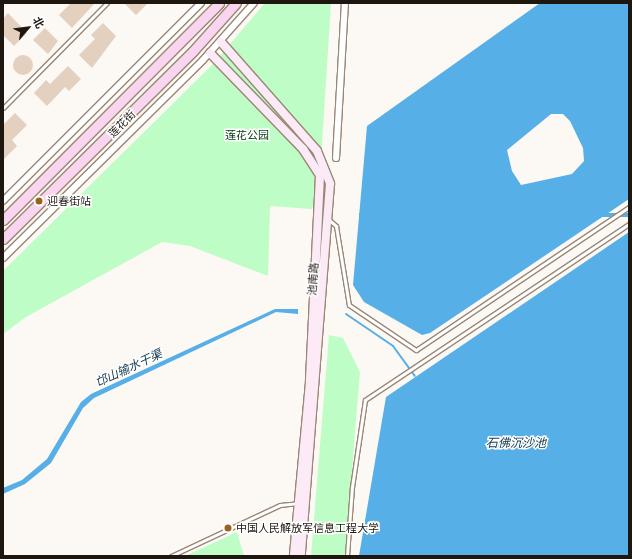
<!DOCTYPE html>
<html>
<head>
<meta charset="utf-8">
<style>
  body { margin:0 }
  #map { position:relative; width:632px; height:559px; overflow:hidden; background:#fcf8f4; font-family:"Public Sans","Noto Sans SC",sans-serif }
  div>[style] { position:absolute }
  .green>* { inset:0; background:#befdc5 }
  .water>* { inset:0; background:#57afe7; transform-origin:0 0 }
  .stream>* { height:2px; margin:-1px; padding:0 1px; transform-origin:1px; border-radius:1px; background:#57afe7 }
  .building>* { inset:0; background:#e4d0be }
  .round { border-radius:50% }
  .roads { filter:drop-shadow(1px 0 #9a8776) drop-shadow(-1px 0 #9a8776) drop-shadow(0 1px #9a8776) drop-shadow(0 -1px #9a8776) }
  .lane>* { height:3px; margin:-1.5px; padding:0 1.5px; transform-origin:1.5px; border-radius:1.5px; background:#fff }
  .street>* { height:6px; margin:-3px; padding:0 3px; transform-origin:3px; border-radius:3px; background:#fff }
  .secondary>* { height:8px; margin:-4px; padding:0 4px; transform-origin:4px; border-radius:4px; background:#fceaf7 }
  .primary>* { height:9px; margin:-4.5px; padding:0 4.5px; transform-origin:4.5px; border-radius:4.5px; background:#fad5ef }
  .dots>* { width:11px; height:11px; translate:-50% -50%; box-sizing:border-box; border:2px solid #fff; border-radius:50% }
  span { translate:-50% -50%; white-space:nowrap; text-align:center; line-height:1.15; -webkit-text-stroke:3px #fff; paint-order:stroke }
  .street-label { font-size:11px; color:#1e1710 }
  .park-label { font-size:11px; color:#00380f }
  .poi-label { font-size:11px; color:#1e1710 }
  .left { translate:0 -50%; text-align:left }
  .water-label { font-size:12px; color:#0f364d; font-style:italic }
  .frame { position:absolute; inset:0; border:4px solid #1e1710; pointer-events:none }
  .north { position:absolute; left:8px; top:8px; width:40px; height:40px; -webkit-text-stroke:3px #fff; paint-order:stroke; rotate:62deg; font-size:11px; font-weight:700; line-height:16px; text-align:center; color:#1e1710 }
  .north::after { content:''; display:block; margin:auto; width:14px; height:18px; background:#1e1710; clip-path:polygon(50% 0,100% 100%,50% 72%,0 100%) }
</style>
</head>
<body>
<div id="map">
  <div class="green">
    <i style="clip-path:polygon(265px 3px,331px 3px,320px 175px,312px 209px,270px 206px,268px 276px,190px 246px,162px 242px,26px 317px,3px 334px,3px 271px,213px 64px)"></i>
    <i style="clip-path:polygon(329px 335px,343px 338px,360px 372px,345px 556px,311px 556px)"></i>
    <i style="clip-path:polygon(237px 532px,244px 556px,185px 556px)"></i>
  </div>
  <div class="water">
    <i style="clip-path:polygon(evenodd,540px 3px,629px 3px,629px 199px,430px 333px,422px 335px,364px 302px,353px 285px,367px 126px,540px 3px,551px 114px,563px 114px,570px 121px,583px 148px,584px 161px,572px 174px,521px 185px,512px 171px,507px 150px,551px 114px)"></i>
    <i style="left:629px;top:213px;width:4px;height:270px;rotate:90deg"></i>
    <i style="clip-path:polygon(629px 232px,629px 556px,359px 556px,386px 397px)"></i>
    <i style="clip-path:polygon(275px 309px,298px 309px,298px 314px,276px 312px,94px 398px,83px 408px,51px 463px,25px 484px,3px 494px,3px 488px,22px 480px,47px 459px,81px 402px,91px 394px)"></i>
  </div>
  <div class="stream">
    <i style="left:346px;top:314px;width:57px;rotate:34.2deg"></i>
    <i style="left:393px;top:346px;width:37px;rotate:54deg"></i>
  </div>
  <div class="building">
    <i style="clip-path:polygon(71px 3px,95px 3px,72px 28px,59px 15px)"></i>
    <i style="clip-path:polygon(124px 3px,148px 3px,136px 15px)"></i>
    <i style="clip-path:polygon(8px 13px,27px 33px,14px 46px,3px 35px,3px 19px)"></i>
    <i style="clip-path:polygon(103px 23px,116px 36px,92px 68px,79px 55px,95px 39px,91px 35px)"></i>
    <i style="clip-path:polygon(45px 28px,58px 41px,48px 54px,33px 40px)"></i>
    <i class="round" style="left:13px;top:55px;width:20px;height:20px"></i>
    <i style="clip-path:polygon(68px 66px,81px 79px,69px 91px,65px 87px,47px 106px,34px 93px,46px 80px,50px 84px)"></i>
    <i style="clip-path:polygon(15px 113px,27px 125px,12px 140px,17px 146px,3px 160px,3px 125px)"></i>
  </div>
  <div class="roads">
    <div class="lane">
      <i style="left:3px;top:108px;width:148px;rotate:-45.3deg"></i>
      <i style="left:328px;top:219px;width:11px;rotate:41deg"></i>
      <i style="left:336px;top:226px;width:80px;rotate:80.7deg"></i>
      <i style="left:349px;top:305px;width:81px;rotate:33.9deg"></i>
      <i style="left:416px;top:350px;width:257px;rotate:-33.9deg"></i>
      <i style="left:171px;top:556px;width:120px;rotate:-25.1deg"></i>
      <i style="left:280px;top:505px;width:18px;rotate:-6deg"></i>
      <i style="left:347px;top:556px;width:69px;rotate:-85.9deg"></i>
      <i style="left:352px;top:487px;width:88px;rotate:-81.5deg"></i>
      <i style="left:365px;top:400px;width:317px;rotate:-33.7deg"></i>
    </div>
    <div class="street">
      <i style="left:336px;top:158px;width:155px;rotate:-86.7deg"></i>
      <i style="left:3px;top:201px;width:280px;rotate:-45deg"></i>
      <i style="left:3px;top:258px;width:281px;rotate:-44.7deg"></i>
      <i style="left:203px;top:60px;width:76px;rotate:-48.2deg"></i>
    </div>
    <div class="secondary">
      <i style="left:221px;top:42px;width:145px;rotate:48.6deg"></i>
      <i style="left:317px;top:151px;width:35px;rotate:68deg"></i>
      <i style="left:330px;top:184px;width:373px;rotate:94.5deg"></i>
      <i style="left:210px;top:53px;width:134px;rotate:45.9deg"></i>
      <i style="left:303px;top:149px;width:31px;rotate:57deg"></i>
      <i style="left:320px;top:175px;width:207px;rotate:92.8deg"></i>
      <i style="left:310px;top:382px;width:175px;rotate:95.3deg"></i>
    </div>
    <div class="primary">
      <i style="left:3px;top:220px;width:306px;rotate:-45.1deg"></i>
      <i style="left:3px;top:239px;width:267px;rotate:-44.7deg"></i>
      <i style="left:193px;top:51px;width:64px;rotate:-48.1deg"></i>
    </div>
  </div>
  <div class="dots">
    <i style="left:39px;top:201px;background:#9a631d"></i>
    <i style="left:228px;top:528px;background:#9a631d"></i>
  </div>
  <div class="street-label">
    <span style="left:122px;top:124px;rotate:-45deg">莲花街</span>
    <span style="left:313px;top:279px;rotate:-86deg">池南路</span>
  </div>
  <div class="park-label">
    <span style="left:247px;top:135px">莲花公园</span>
  </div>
  <div class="poi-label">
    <span class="left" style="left:47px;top:201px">迎春街站</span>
    <span class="left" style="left:236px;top:528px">中国人民解放军信息工程大学</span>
  </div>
  <div class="water-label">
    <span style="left:129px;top:369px;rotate:-25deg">邙山输水干渠</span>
    <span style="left:516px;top:444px">石佛沉沙池</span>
  </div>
  <div class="frame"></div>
  <div class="north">北</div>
</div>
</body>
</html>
